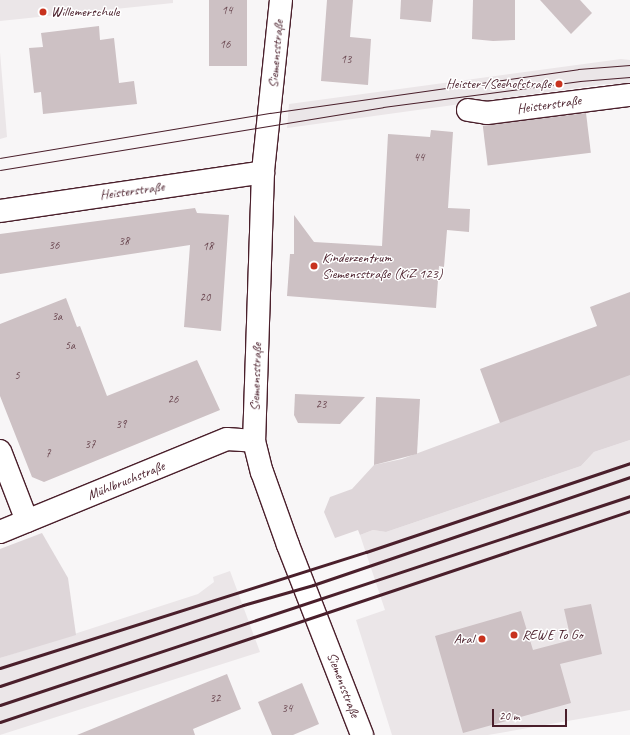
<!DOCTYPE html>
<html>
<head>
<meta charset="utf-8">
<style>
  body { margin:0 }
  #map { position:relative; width:630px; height:735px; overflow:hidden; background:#f8f6f7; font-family:Caveat,sans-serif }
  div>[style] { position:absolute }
  .built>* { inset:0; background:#ebe6e8 }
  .green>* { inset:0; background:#ded6d9 }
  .building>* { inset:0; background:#cdc1c4; transform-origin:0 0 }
  .roads { filter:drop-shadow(1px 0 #4a1f2b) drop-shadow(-1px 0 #4a1f2b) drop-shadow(0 1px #4a1f2b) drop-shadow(0 -1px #4a1f2b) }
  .minor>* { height:22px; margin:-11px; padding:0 11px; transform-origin:11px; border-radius:11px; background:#fff }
  .major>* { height:22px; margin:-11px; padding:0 11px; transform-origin:11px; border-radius:11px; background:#fff }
  .tram>* { height:1px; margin:-0.5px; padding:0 0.5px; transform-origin:0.5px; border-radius:0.5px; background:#4a1f2b }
  .rail>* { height:3px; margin:-1.5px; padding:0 1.5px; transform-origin:1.5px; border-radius:1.5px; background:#4a1f2b }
  .dots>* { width:11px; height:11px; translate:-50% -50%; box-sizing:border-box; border:2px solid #fff; border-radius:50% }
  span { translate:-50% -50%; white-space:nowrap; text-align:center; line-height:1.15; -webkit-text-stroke:3px #fff; paint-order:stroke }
  .number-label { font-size:12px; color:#6b4851 }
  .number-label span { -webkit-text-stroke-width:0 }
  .poi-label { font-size:14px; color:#4a1f2b }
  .left { translate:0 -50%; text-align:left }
  .right { translate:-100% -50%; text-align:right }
  .street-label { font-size:14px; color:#4a1f2b }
  .scale { position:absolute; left:492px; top:709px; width:75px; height:18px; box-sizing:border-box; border:2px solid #4a1f2b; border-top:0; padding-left:5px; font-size:12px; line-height:14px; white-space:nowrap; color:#4a1f2b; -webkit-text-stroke:3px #fff; paint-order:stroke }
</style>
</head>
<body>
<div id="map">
  <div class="built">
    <i style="clip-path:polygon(0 0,173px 0,173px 3px,0 21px)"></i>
    <i style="clip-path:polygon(0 52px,7px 137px,0 139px)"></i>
    <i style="clip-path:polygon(621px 59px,630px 60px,630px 84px,606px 84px,287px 128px,289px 104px)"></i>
    <i style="clip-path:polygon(630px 440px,630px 710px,488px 735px,392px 735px,356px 620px,385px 610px,360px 535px,373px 530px,386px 532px,581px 466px,594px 452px)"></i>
    <i style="clip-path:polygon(230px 571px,260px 652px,0 735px,0 658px,198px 594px,214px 582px,213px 577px)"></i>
  </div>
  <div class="green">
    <i style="clip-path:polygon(630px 374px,630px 440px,594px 452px,581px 466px,386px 532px,373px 530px,360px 535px,358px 530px,335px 538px,324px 512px,330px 497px,352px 489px,374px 465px,402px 459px)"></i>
    <i style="clip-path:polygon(42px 533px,68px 578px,76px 635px,0 658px,0 549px)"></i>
  </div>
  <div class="building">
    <i style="left:209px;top:0;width:38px;height:66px"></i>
    <i style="clip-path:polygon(327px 0,353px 0,350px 37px,371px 39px,368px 85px,321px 81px)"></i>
    <i style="clip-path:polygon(401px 0,433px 0,431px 22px,400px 19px)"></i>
    <i style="clip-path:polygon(473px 0,515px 0,515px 40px,493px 41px,472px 39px)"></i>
    <i style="clip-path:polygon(540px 0,580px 0,592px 13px,571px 34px)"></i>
    <i style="clip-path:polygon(99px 26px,100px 40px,114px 38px,119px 83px,134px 81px,137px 104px,43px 114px,41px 92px,34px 93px,29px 48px,43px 47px,41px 33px)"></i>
    <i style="left:586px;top:113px;width:40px;height:104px;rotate:83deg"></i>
    <i style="clip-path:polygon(431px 130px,453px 132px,448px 208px,470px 209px,469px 232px,447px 230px,444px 267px,439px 266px,436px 308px,287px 296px,290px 254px,294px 254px,294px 215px,314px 242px,382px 246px,388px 134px,430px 137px)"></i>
    <i style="clip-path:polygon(195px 208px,197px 213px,229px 215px,221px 331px,184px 327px,190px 245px,0 274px,0 234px)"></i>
    <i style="clip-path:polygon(630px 292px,630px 375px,500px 423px,480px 369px,597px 326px,590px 307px)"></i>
    <i style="clip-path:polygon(66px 298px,77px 327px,80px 326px,107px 396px,197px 360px,220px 410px,44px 482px,32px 477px,0 396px,0 324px)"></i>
    <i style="clip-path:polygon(295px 394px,365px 397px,340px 424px,298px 423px,294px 415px)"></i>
    <i style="clip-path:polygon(376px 397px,420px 399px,417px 454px,374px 465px)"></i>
    <i style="clip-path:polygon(591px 604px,602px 654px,560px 664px,571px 703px,463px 733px,435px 636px,521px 611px,533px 650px,571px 640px,564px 609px)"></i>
    <i style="clip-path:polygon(227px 674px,241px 709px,193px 729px,195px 735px,77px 735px)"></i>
    <i style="clip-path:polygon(302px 683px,319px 724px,293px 735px,272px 735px,258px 702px)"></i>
  </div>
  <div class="roads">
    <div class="minor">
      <i style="left:468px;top:110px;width:19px;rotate:9deg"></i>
      <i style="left:487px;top:113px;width:144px;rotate:-7.2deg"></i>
      <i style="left:0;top:211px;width:266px;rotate:-8.4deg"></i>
      <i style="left:0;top:451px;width:75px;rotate:68.9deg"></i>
      <i style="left:0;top:532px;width:245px;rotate:-22.3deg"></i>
      <i style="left:227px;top:439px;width:27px;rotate:4deg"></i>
    </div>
    <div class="major">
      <i style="left:281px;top:0;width:173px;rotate:96deg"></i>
      <i style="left:263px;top:172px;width:269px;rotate:91.9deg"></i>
      <i style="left:254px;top:441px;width:32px;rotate:76deg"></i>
      <i style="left:262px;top:472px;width:77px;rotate:70.4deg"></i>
      <i style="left:288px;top:545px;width:204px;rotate:68.7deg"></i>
    </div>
  </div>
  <div class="tram">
    <i style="left:0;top:158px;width:274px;rotate:-9.5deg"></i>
    <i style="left:270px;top:113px;width:311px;rotate:-8.1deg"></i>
    <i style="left:578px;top:69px;width:52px;rotate:-4.4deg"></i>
    <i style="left:0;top:170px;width:388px;rotate:-9.3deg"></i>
    <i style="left:383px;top:107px;width:199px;rotate:-7.5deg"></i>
    <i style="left:580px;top:81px;width:50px;rotate:-4.6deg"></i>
  </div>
  <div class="rail">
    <i style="left:0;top:668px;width:384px;rotate:-17.6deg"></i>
    <i style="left:366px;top:552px;width:279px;rotate:-18.6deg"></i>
    <i style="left:0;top:686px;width:256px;rotate:-18.4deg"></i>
    <i style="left:243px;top:605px;width:73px;rotate:-15.9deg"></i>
    <i style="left:313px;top:585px;width:335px;rotate:-18.8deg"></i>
    <i style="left:0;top:705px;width:664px;rotate:-18.35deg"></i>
    <i style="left:0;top:722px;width:664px;rotate:-18.52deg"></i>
  </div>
  <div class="dots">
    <i style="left:43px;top:12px;background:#c8321e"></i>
    <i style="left:559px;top:84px;background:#c8321e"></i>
    <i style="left:314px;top:266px;background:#c8321e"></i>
    <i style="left:514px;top:635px;background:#c8321e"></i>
    <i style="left:482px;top:639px;background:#c8321e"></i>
  </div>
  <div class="number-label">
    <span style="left:227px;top:11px">14</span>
    <span style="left:225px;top:45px">16</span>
    <span style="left:346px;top:60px">13</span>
    <span style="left:419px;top:158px">44</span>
    <span style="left:124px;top:242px">38</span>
    <span style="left:54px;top:246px">36</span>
    <span style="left:208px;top:247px">18</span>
    <span style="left:205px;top:298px">20</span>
    <span style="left:57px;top:317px">3a</span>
    <span style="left:70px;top:346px">5a</span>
    <span style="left:17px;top:376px">5</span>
    <span style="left:173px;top:400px">26</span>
    <span style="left:321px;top:405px">23</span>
    <span style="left:121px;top:425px">39</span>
    <span style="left:90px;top:445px">37</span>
    <span style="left:48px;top:454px">7</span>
    <span style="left:215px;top:699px">32</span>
    <span style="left:287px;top:709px">34</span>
  </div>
  <div class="poi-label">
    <span class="left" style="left:51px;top:12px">Willemerschule</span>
    <span class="right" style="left:551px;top:84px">Heister-/Seehofstraße</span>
    <span class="left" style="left:322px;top:266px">Kinderzentrum<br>Siemensstraße (KiZ 123)</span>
    <span class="left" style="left:522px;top:635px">REWE To Go</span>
    <span class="right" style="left:474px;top:639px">Aral</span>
  </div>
  <div class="street-label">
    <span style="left:276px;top:54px;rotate:-85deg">Siemensstraße</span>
    <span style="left:549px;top:105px;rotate:-8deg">Heisterstraße</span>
    <span style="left:132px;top:191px;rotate:-8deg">Heisterstraße</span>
    <span style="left:256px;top:377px;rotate:-88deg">Siemensstraße</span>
    <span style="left:126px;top:481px;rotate:-22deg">Mühlbruchstraße</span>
    <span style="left:343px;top:685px;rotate:69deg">Siemensstraße</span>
  </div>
  <div class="scale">20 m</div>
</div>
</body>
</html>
